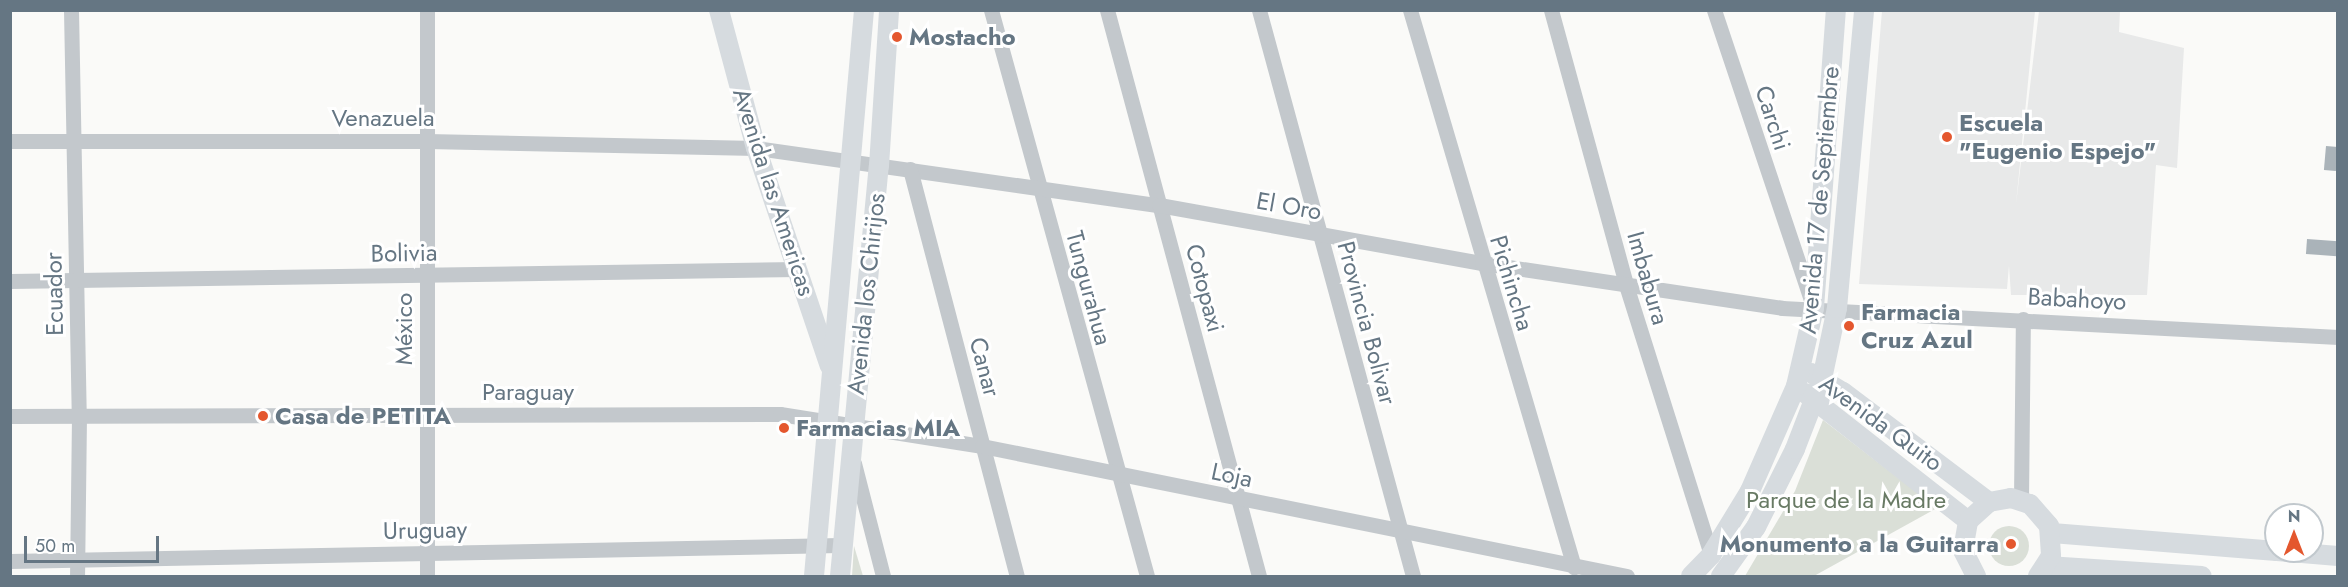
<!DOCTYPE html>
<html>
<head>
<meta charset="utf-8">
<style>
  body { margin:0 }
  #map { position:relative; width:2348px; height:587px; overflow:hidden; background:#fafaf8; font-family:Jost,sans-serif }
  div>[style] { position:absolute }
  .built>* { inset:0; background:#e8e9e9 }
  .green>* { inset:0; background:#dadfd7 }
  .round { border-radius:50% }
  .building>* { inset:0; background:#aab3b9; transform-origin:0 0 }
  .street>* { height:15px; margin:-7.5px; padding:0 7.5px; transform-origin:7.5px; border-radius:7.5px; background:#c3c8cc }
  .secondary>* { height:20px; margin:-10px; padding:0 10px; transform-origin:10px; border-radius:10px; background:#d6dbdf }
  .dots>* { width:16px; height:16px; translate:-50% -50%; box-sizing:border-box; border:3px solid #fff; border-radius:50% }
  span { translate:-50% -50%; white-space:nowrap; text-align:center; line-height:1.15; -webkit-text-stroke:6px #fff; paint-order:stroke }
  .poi-label { font-size:24px; color:#657683; font-weight:700 }
  .left { translate:0 -50%; text-align:left }
  .right { translate:-100% -50%; text-align:right }
  .street-label { font-size:24px; color:#657683 }
  .park-label { font-size:24px; color:#687a64 }
  .frame { position:absolute; inset:0; border:12px solid #657683; pointer-events:none }
  .north { position:absolute; left:2264px; top:503px; width:60px; height:60px; box-sizing:border-box; background:#fff; border:2px solid #c1c8cd; border-radius:50%; rotate:0deg; font-size:16px; font-weight:700; line-height:24px; text-align:center; color:#657683 }
  .north::after { content:''; display:block; margin:auto; width:21px; height:27px; background:#e4572e; clip-path:polygon(50% 0,100% 100%,50% 72%,0 100%) }
  .scale { position:absolute; left:24px; top:536px; width:135px; height:27px; box-sizing:border-box; border:3px solid #657683; border-top:0; padding-left:8px; font-size:18px; line-height:21px; white-space:nowrap; color:#657683; -webkit-text-stroke:4px #fff; paint-order:stroke }
</style>
</head>
<body>
<div id="map">
  <div class="built">
    <i style="clip-path:polygon(1882px 11px,2035px 11px,2016px 204px,2039px 11px,2120px 11px,2119px 32px,2184px 48px,2177px 168px,2156px 165px,2147px 295px,2011px 295px,2009px 266px,2007px 289px,1859px 284px)"></i>
  </div>
  <div class="green">
    <i style="clip-path:polygon(1823px 420px,1937px 508px,1814px 576px,1745px 576px,1795px 491px)"></i>
    <i class="round" style="left:1989px;top:526px;width:40px;height:40px"></i>
    <i style="clip-path:polygon(854px 546px,863px 576px,852px 576px)"></i>
  </div>
  <div class="building">
    <i style="left:2326px;top:146px;width:12px;height:24px;rotate:5deg"></i>
    <i style="left:2307px;top:239px;width:31px;height:15px;rotate:4deg"></i>
  </div>
  <div class="street">
    <i style="left:71px;top:10px;width:406px;rotate:88.9deg"></i>
    <i style="left:79px;top:416px;width:160px;rotate:90.7deg"></i>
    <i style="left:991px;top:10px;width:587px;rotate:74.59deg"></i>
    <i style="left:1107px;top:10px;width:586px;rotate:74.97deg"></i>
    <i style="left:1259px;top:10px;width:587px;rotate:74.78deg"></i>
    <i style="left:1410px;top:10px;width:581px;rotate:73.59deg"></i>
    <i style="left:1551px;top:10px;width:285px;rotate:74.7deg"></i>
    <i style="left:1626px;top:285px;width:283px;rotate:72.5deg"></i>
    <i style="left:1714px;top:10px;width:309px;rotate:71.5deg"></i>
    <i style="left:10px;top:141px;width:417px"></i>
    <i style="left:427px;top:141px;width:329px;rotate:1.2deg"></i>
    <i style="left:756px;top:148px;width:407px;rotate:8.1deg"></i>
    <i style="left:1159px;top:205px;width:328px;rotate:10.2deg"></i>
    <i style="left:1482px;top:263px;width:303px;rotate:8.5deg"></i>
    <i style="left:1782px;top:308px;width:557px;rotate:2.99deg"></i>
    <i style="left:910px;top:169px;width:421px;rotate:75.3deg"></i>
    <i style="left:10px;top:281px;width:788px;rotate:-0.87deg"></i>
    <i style="left:10px;top:416px;width:770px;rotate:-0.15deg"></i>
    <i style="left:780px;top:414px;width:205px;rotate:9deg"></i>
    <i style="left:982px;top:446px;width:658px;rotate:11.4deg"></i>
    <i style="left:854px;top:463px;width:117px;rotate:75.6deg"></i>
    <i style="left:2021px;top:500px;width:181px;rotate:-89.4deg"></i>
    <i style="left:10px;top:561px;width:831px;rotate:-1.1deg"></i>
    <i style="left:427px;top:576px;width:566px;rotate:-90deg"></i>
  </div>
  <div class="secondary">
    <i style="left:719px;top:10px;width:143px;rotate:75deg"></i>
    <i style="left:756px;top:148px;width:230px;rotate:71.3deg"></i>
    <i style="left:1811px;top:373px;width:37px;rotate:31deg"></i>
    <i style="left:1843px;top:392px;width:183px;rotate:37deg"></i>
    <i style="left:1805px;top:393px;width:207px;rotate:38.1deg"></i>
    <i style="left:2052px;top:533px;width:225px;rotate:4.6deg"></i>
    <i style="left:2277px;top:551px;width:61px;rotate:4.7deg"></i>
    <i style="left:2047px;top:566px;width:155px;rotate:3.7deg"></i>
    <i style="left:814px;top:576px;width:568px;rotate:-84.95deg"></i>
    <i style="left:840px;top:576px;width:412px;rotate:-84.6deg"></i>
    <i style="left:879px;top:166px;width:156px;rotate:-86.3deg"></i>
    <i style="left:1691px;top:576px;width:29px;rotate:-46deg"></i>
    <i style="left:1711px;top:555px;width:75px;rotate:-58.6deg"></i>
    <i style="left:1750px;top:491px;width:115px;rotate:-66.3deg"></i>
    <i style="left:1796px;top:386px;width:80px;rotate:-77deg"></i>
    <i style="left:1814px;top:308px;width:299px;rotate:-85.8deg"></i>
    <i style="left:1721px;top:576px;width:60px;rotate:-54.5deg"></i>
    <i style="left:1756px;top:527px;width:87px;rotate:-63.4deg"></i>
    <i style="left:1795px;top:449px;width:75px;rotate:-68.9deg"></i>
    <i style="left:1822px;top:379px;width:73px;rotate:-78.1deg"></i>
    <i style="left:1837px;top:308px;width:299px;rotate:-84.8deg"></i>
    <i style="left:1976px;top:576px;width:29px;rotate:-117deg"></i>
    <i style="left:1963px;top:550px;width:29px;rotate:-80deg"></i>
    <i style="left:1968px;top:521px;width:28px;rotate:-42deg"></i>
    <i style="left:1989px;top:502px;width:22px;rotate:-10deg"></i>
    <i style="left:2011px;top:498px;width:20px;rotate:18deg"></i>
    <i style="left:2030px;top:504px;width:29px;rotate:49deg"></i>
    <i style="left:2049px;top:526px;width:30px;rotate:86deg"></i>
    <i style="left:2051px;top:556px;width:24px;rotate:123deg"></i>
  </div>
  <div class="dots">
    <i style="left:897px;top:37px;background:#e4572e"></i>
    <i style="left:1947px;top:137px;background:#e4572e"></i>
    <i style="left:1849px;top:326px;background:#e4572e"></i>
    <i style="left:263px;top:416px;background:#e4572e"></i>
    <i style="left:784px;top:428px;background:#e4572e"></i>
    <i style="left:2011px;top:544px;background:#e4572e"></i>
  </div>
  <div class="poi-label">
    <span class="left" style="left:909px;top:37px">Mostacho</span>
    <span class="left" style="left:1959px;top:137px">Escuela<br>"Eugenio Espejo"</span>
    <span class="left" style="left:1861px;top:326px">Farmacia<br>Cruz Azul</span>
    <span class="left" style="left:275px;top:416px">Casa de PETITA</span>
    <span class="left" style="left:796px;top:428px">Farmacias MIA</span>
    <span class="right" style="left:1999px;top:544px">Monumento a la Guitarra</span>
  </div>
  <div class="street-label">
    <span style="left:383px;top:118px">Venazuela</span>
    <span style="left:1773px;top:118px;rotate:72deg">Carchi</span>
    <span style="left:774px;top:192px;rotate:72deg">Avenida las Americas</span>
    <span style="left:1819px;top:200px;rotate:-85deg">Avenida 17 de Septiembre</span>
    <span style="left:1289px;top:206px;rotate:10deg">El Oro</span>
    <span style="left:404px;top:253px;rotate:-1deg">Bolivia</span>
    <span style="left:1648px;top:278px;rotate:74deg">Imbabura</span>
    <span style="left:1512px;top:283px;rotate:73deg">Pichincha</span>
    <span style="left:1089px;top:288px;rotate:75deg">Tungurahua</span>
    <span style="left:1205px;top:288px;rotate:75deg">Cotopaxi</span>
    <span style="left:54px;top:294px;rotate:-91deg">Ecuador</span>
    <span style="left:866px;top:294px;rotate:-84deg">Avenida los Chirijos</span>
    <span style="left:2077px;top:299px;rotate:3deg">Babahoyo</span>
    <span style="left:1367px;top:323px;rotate:75deg">Provincia Bolivar</span>
    <span style="left:404px;top:329px;rotate:-90deg">México</span>
    <span style="left:985px;top:367px;rotate:75deg">Canar</span>
    <span style="left:528px;top:392px">Paraguay</span>
    <span style="left:1881px;top:423px;rotate:36deg">Avenida Quito</span>
    <span style="left:1232px;top:475px;rotate:12deg">Loja</span>
    <span style="left:425px;top:530px;rotate:-1deg">Uruguay</span>
  </div>
  <div class="park-label">
    <span style="left:1846px;top:500px">Parque de la Madre</span>
  </div>
  <div class="frame"></div>
  <div class="north">N</div>
  <div class="scale">50 m</div>
</div>
</body>
</html>
